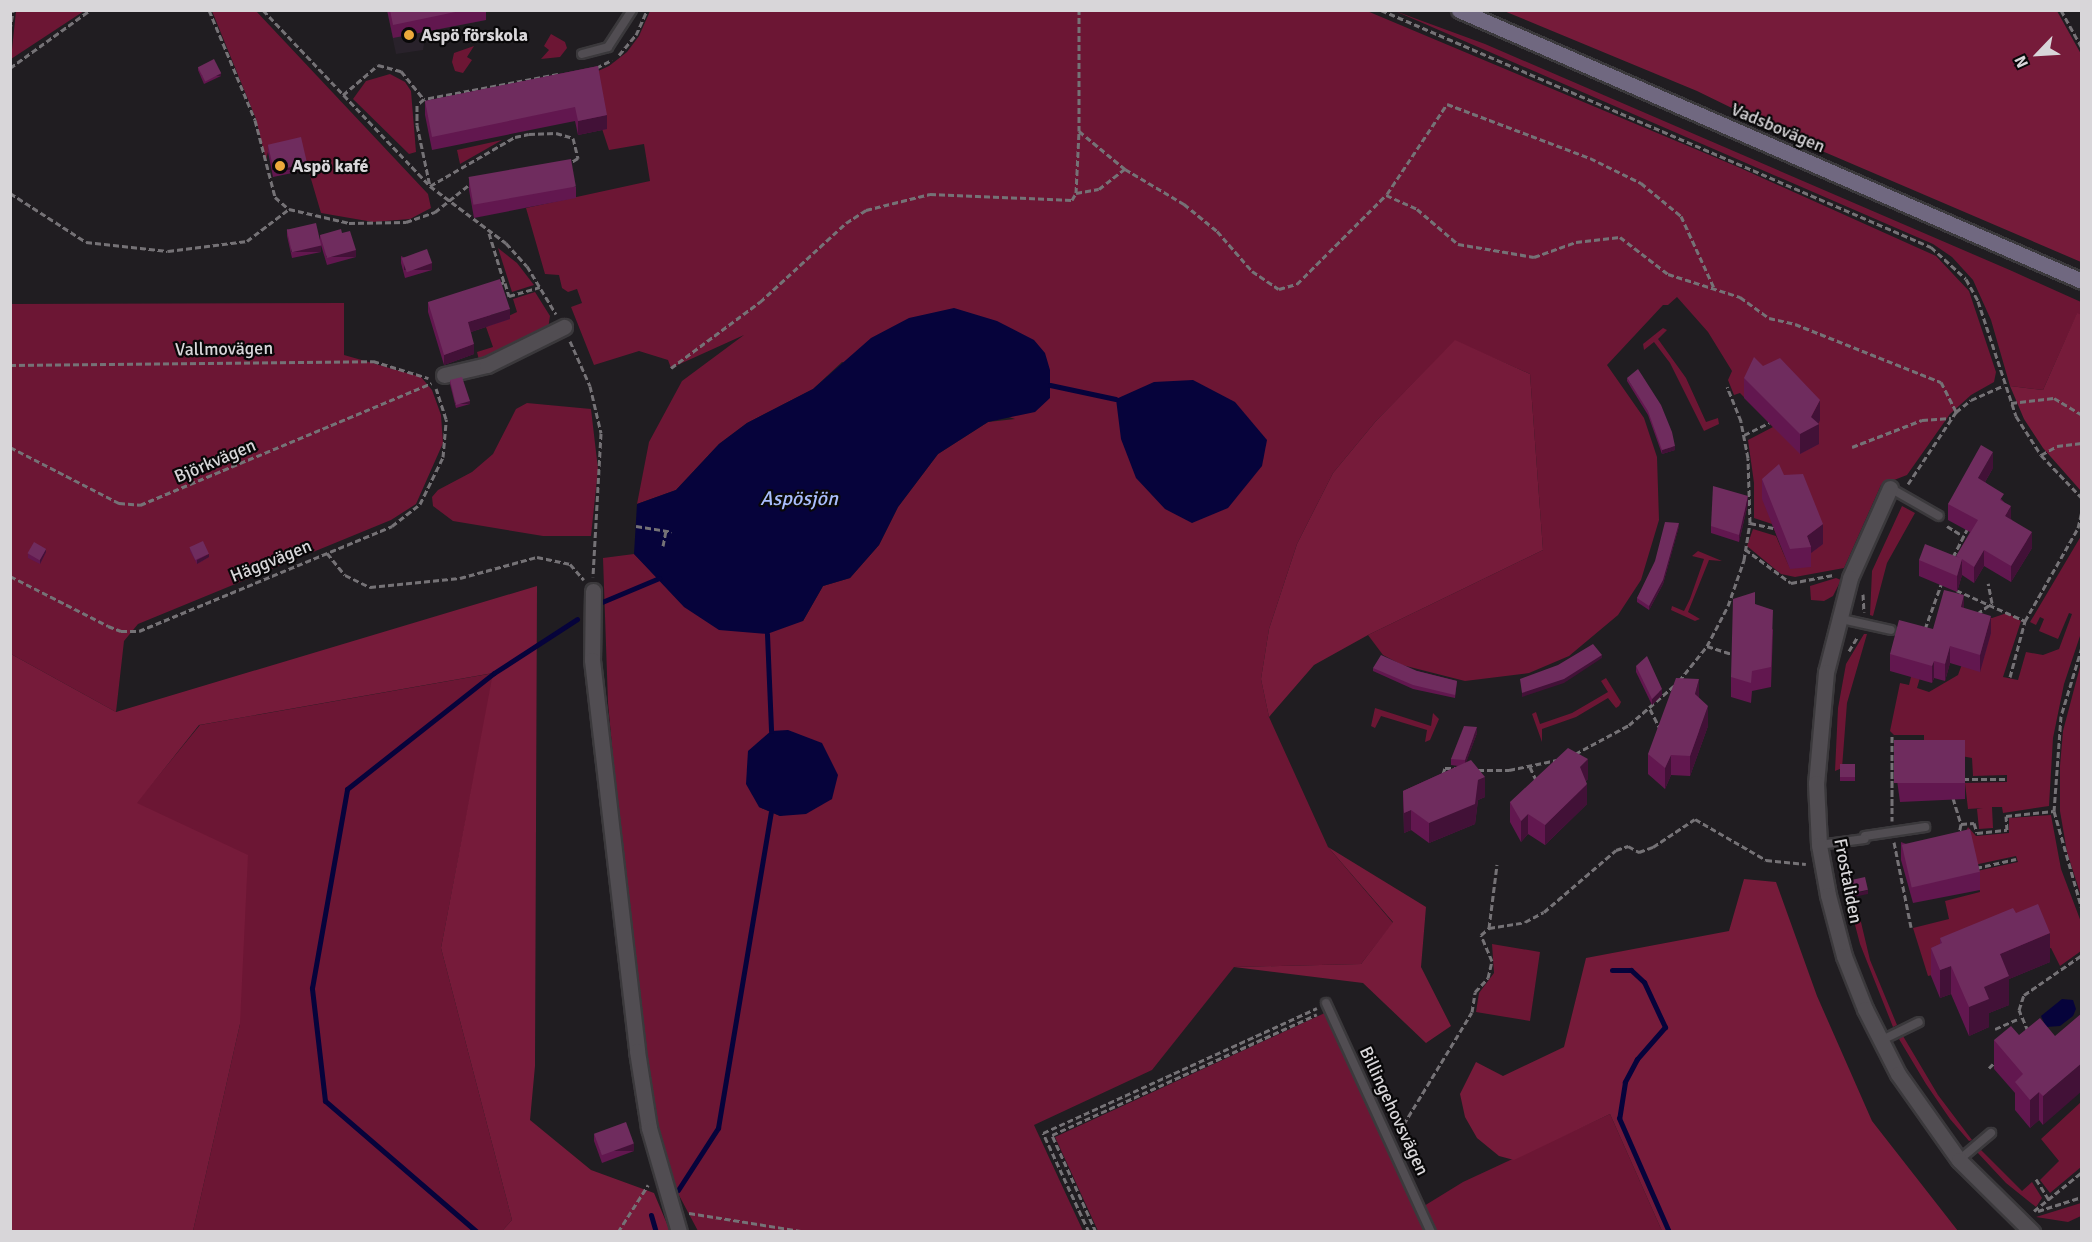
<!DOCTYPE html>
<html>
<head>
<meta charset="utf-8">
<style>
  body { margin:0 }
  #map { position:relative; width:2092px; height:1242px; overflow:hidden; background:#201d21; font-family:Signika,sans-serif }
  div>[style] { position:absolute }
  .built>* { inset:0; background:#29222b }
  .green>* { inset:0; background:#6c1634 }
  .forest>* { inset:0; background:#761b3a }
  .water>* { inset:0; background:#06033b }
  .stream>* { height:5px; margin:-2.5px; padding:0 2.5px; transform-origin:2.5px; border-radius:2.5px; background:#06033b }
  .path>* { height:3px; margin-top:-1.5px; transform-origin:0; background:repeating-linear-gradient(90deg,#757276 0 6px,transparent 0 9px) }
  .roads { filter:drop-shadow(2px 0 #3b393c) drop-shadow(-2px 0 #3b393c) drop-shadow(0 2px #3b393c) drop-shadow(0 -2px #3b393c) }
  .service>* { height:8px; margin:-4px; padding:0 4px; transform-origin:4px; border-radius:4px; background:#514d52 }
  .minor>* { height:15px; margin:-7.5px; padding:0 7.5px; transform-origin:7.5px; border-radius:7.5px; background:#514d52 }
  .secondary>* { height:15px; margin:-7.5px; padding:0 7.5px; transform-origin:7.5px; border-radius:7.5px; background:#706880 }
  .wall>* { inset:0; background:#62174f; transform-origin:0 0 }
  .shaded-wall>* { inset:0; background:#421137; transform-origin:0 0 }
  .building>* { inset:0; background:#6f2c5e; transform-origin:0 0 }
  .dots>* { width:16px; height:16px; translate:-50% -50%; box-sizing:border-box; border:3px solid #090809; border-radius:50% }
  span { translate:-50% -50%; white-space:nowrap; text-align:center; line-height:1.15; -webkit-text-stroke:4.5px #090809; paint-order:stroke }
  .poi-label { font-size:18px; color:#d8d6d9; font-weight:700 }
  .left { translate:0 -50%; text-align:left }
  .street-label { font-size:18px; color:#d8d6d9 }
  .water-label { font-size:20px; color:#a9bdfd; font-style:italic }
  .frame { position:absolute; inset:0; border:12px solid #d8d6d9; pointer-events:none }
  .north { position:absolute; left:2008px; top:24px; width:60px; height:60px; -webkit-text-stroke:4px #090809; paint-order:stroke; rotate:245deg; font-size:16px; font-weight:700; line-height:24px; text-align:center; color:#d8d6d9 }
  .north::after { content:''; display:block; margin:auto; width:21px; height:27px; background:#d8d6d9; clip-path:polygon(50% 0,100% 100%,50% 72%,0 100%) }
</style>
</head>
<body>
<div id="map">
  <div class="built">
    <i style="clip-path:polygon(387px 11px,484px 11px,486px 20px,426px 32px,423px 50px,396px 54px)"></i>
  </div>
  <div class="green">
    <i style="clip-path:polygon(16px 11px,16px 10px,84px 11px,11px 59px)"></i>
    <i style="clip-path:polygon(212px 11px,256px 11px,428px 194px,431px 208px,410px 219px,373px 222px,321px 213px,301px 145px,268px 152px,266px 160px,256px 119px)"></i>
    <i style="clip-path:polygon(evenodd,650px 11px,1367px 11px,1738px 167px,1936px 256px,1969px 291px,1996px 372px,1994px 382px,1971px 395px,1950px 414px,1907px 475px,1881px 485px,1844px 568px,1795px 577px,1781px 574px,1747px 546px,1753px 529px,1776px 536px,1790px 569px,1772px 524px,1754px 518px,1754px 483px,1748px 440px,1773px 427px,1740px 393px,1734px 395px,1728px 380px,1732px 371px,1708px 332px,1677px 297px,1668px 305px,1663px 305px,1607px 365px,1644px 418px,1657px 457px,1659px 520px,1641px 580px,1618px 615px,1569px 656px,1529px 673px,1465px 681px,1402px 665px,1383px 655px,1368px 635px,1543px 550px,1530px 374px,1455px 341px,1376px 421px,1333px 473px,1297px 544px,1269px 629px,1261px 679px,1269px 717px,1328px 847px,1393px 923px,1361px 964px,1234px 967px,1152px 1070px,1034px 1125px,1083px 1231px,698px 1231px,673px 1184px,652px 1105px,633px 971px,608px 703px,603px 558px,634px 554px,659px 578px,803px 621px,823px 586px,850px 578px,879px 545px,898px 507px,938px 454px,988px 422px,1015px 419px,842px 362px,813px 389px,747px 423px,719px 444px,676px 490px,637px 504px,649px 442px,682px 381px,744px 335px,671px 368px,668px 360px,639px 351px,594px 365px,571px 307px,582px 303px,577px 289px,568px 292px,562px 288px,559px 275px,545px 274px,526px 208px,650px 181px,644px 144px,609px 150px,585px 77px,609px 66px,627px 52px,639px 36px,650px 11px,832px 799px,780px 816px,759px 807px,832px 799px)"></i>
    <i style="clip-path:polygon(1395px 11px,1485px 44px,2012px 271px,2081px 302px,2081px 315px,2077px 314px,2043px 390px,2010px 386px,1991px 320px,1973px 280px,1952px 257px,1933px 244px)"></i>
    <i style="clip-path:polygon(551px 34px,565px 42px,567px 48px,560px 57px,541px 59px,549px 50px,544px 46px)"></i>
    <i style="clip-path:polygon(474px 46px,467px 57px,472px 60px,463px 73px,455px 71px,452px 62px,454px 53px)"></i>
    <i style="clip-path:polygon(390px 74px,405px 82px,411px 91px,416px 152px,409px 154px,353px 99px,366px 81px)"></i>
    <i style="clip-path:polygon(502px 140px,460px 164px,457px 150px)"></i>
    <i style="clip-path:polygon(498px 248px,517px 263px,534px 285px,512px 292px)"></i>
    <i style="clip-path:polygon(535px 292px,550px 316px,548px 329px,540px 337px,479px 360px,477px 352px,493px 347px,486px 327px,517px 312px,513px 299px)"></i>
    <i style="clip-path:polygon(344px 303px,344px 355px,421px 377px,432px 390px,441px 415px,443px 443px,416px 504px,391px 520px,138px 624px,124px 641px,116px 712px,11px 654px,11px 304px)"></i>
    <i style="clip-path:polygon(1663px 328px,1667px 330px,1658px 339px,1686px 378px,1706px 422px,1718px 418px,1719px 424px,1704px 431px,1670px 363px,1654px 342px,1644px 350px,1643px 344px)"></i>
    <i style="clip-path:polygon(527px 403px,591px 409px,598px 469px,591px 536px,543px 536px,453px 521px,433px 506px,432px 497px,438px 490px,472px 472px,493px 454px,516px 409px)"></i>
    <i style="clip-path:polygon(1902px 506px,1915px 513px,1887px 563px,1873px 616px,1870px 615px,1872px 571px)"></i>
    <i style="clip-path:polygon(2081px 536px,2081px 633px,2064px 684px,2053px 738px,2049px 806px,2003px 813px,2002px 807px,1992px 807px,1993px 828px,1979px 829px,1977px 809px,1983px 808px,1968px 809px,1965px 783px,2007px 782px,2007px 775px,1973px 776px,1972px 758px,1924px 749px,1924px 735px,1894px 735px,1890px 731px,1900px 683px,1909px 685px,1913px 669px,1922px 671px,1917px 688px,1929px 692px,1958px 675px,1980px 616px,1992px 618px,2007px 613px,2021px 621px,2003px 677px,2018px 680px,2026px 652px,2043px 655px,2059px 649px,2072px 614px,2069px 613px,2058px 639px,2039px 631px,2044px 619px,2040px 617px,2036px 625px,2030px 622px)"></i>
    <i style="clip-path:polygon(1698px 551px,1722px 561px,1709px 560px,1688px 612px,1700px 619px,1695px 621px,1671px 610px,1672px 606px,1684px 611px,1690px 599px,1704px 559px,1692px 556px)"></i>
    <i style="clip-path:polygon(1836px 578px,1841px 580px,1833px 596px,1824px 601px,1811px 600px,1810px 586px)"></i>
    <i style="clip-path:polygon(1864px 634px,1867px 634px,1847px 703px,1842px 768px,1835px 771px,1838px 708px,1846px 664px)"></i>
    <i style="clip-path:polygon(2081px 663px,2081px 896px,2067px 852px,2060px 811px,2060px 766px,2063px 731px)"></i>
    <i style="clip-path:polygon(494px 673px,441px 948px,512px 1220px,502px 1231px,193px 1231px,240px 1024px,136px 803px,200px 725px)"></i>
    <i style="clip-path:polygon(1606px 678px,1621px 702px,1619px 706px,1616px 708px,1608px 698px,1576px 717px,1542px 729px,1542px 742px,1532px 714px,1536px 712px,1540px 724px,1572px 713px,1608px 692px,1601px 681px)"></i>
    <i style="clip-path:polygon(1375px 708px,1431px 726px,1433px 713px,1439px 719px,1430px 740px,1425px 742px,1427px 730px,1381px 716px,1375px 728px,1371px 726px)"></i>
    <i style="clip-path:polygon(2051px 815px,2061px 869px,2081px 922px,2081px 951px,2060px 966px,2051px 948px,1928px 976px,1913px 928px,1949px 919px,1945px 901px,1980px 892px,1977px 871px,2018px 862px,2016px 856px,1974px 865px,1965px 833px,1968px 827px,1976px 836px,2009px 833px,2009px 818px)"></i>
    <i style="clip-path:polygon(1855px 897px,1870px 960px,1897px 1025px,1893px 1027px,1860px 944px,1848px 898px)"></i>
    <i style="clip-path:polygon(1492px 944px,1540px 952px,1530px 1021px,1476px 1012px,1479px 993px,1494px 973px)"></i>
    <i style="clip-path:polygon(1327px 1012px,1428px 1231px,1098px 1231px,1055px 1137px)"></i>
    <i style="clip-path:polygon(1903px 1036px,1938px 1095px,1972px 1140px,1969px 1141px,1950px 1119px,1926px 1084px,1899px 1039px)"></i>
    <i style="clip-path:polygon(2081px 1102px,2081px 1167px,2050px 1193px,2040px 1180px,2059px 1161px,2041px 1139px)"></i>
    <i style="clip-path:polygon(1610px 1114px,1662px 1231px,1436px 1231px,1424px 1206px,1463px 1182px)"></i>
    <i style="clip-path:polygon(1980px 1149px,2022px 1191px,2032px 1182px,2042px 1198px,2036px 1207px,2006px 1183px,1977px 1152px)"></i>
    <i style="clip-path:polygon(2081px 1203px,2081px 1216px,2068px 1222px,2036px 1217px)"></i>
  </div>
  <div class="forest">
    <i style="clip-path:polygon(1504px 11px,2057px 11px,2081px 54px,2081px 262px,1808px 145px,1697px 91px)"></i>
    <i style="clip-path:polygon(2077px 313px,2082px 315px,2081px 491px,2043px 448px,2024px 419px,2010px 386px,2043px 390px)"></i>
    <i style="clip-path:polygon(1455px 340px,1530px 374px,1543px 550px,1368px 635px,1314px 665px,1269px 717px,1261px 679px,1269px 629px,1297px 544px,1333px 473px,1376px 421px)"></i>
    <i style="clip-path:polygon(537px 586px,535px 1066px,530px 1120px,591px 1170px,654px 1193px,670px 1231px,502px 1231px,512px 1220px,441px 948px,493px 673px,199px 725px,137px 803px,248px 855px,240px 1024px,193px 1231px,11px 1231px,11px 654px,116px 712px)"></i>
    <i style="clip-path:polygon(1328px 847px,1426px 907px,1421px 967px,1451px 1026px,1426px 1043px,1363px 983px,1234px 967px,1361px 964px,1393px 922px)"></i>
    <i style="clip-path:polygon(1744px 879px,1776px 882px,1817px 996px,1872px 1121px,1958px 1231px,1662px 1231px,1610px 1114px,1514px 1160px,1499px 1156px,1477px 1138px,1465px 1117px,1460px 1094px,1476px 1062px,1503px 1076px,1564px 1047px,1586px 958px,1729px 931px)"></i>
  </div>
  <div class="water">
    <i style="clip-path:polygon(954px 308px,997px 321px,1034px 340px,1045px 353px,1050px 370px,1050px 398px,1035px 412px,988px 422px,938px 454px,898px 507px,879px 545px,850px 578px,823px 586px,803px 621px,767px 634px,719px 630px,684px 607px,634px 554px,637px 504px,676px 490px,719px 444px,747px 423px,813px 389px,871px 338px,909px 318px)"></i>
    <i style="clip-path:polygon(1193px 380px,1235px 402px,1267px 440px,1262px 466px,1228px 508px,1192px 523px,1165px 509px,1136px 478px,1121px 439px,1116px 399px,1154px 382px)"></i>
    <i style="clip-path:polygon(788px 730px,822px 743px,838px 775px,832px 799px,806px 814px,780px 816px,759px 807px,746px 784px,748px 751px,771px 731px)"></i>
    <i style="clip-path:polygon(2062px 999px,2073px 1000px,2076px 1009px,2073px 1016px,2060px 1026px,2046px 1027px,2041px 1016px)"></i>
  </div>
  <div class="stream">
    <i style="left:1050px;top:385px;width:67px;rotate:12deg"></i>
    <i style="left:602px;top:602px;width:62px;rotate:-22.8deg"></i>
    <i style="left:767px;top:634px;width:97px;rotate:87.6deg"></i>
    <i style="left:1612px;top:970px;width:19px"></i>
    <i style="left:1631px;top:970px;width:18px;rotate:43deg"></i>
    <i style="left:1644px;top:982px;width:50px;rotate:65deg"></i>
    <i style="left:1665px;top:1027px;width:43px;rotate:131.2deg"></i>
    <i style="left:1637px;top:1059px;width:26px;rotate:118deg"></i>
    <i style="left:1625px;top:1082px;width:36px;rotate:99deg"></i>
    <i style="left:1619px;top:1118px;width:124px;rotate:66.3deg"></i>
    <i style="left:678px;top:1190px;width:74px;rotate:-57.2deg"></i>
    <i style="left:718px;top:1128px;width:320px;rotate:-80.5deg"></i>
    <i style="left:651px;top:1215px;width:18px;rotate:74deg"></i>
    <i style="left:477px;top:1232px;width:201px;rotate:-139.2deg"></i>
    <i style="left:325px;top:1101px;width:114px;rotate:-96.6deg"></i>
    <i style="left:312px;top:988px;width:202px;rotate:-80deg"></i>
    <i style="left:347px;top:789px;width:187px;rotate:-38.3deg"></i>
    <i style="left:494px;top:673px;width:99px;rotate:-33deg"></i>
  </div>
  <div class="path">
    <i style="left:209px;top:10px;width:119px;rotate:67.3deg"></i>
    <i style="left:255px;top:120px;width:80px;rotate:75.4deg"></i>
    <i style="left:275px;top:197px;width:18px;rotate:41deg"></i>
    <i style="left:289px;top:209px;width:62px;rotate:13.1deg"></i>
    <i style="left:349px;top:223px;width:57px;rotate:-1deg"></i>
    <i style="left:406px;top:222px;width:31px;rotate:-19deg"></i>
    <i style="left:435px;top:212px;width:45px;rotate:-38.7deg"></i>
    <i style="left:263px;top:10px;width:243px;rotate:46.5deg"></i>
    <i style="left:430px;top:186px;width:95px;rotate:36.9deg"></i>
    <i style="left:506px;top:243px;width:31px;rotate:48deg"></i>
    <i style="left:527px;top:266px;width:56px;rotate:58.9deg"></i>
    <i style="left:1381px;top:10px;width:599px;rotate:23.31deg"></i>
    <i style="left:1931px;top:247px;width:47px;rotate:42.4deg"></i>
    <i style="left:1966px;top:279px;width:25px;rotate:61deg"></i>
    <i style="left:1978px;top:301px;width:121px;rotate:71.7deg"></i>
    <i style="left:2016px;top:416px;width:46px;rotate:57.3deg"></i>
    <i style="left:2041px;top:455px;width:59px;rotate:46.4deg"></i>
    <i style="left:2061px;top:10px;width:43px;rotate:61.1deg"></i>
    <i style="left:10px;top:30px;width:20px;rotate:-81deg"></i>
    <i style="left:619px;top:55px;width:26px;rotate:-50deg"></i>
    <i style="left:636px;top:35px;width:27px;rotate:-66deg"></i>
    <i style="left:10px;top:68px;width:99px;rotate:-35.9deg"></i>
    <i style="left:596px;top:68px;width:18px;rotate:-27deg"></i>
    <i style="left:558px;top:74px;width:136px;rotate:169.4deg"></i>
    <i style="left:424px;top:99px;width:9px;rotate:139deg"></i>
    <i style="left:417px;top:105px;width:20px;rotate:90deg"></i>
    <i style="left:417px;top:125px;width:62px;rotate:78deg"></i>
    <i style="left:430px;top:186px;width:98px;rotate:-30deg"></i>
    <i style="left:515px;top:137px;width:14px;rotate:-12deg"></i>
    <i style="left:529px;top:134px;width:27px;rotate:-2deg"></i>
    <i style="left:556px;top:133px;width:18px;rotate:16deg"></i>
    <i style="left:573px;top:138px;width:21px;rotate:76deg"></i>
    <i style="left:578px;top:158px;width:9px;rotate:148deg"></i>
    <i style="left:343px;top:95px;width:46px;rotate:-40.6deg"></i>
    <i style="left:378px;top:65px;width:24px;rotate:15deg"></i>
    <i style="left:401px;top:71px;width:36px;rotate:51deg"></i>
    <i style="left:1079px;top:131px;width:60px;rotate:39.6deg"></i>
    <i style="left:1125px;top:169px;width:69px;rotate:30.7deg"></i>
    <i style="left:1184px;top:204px;width:43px;rotate:39.3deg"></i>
    <i style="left:1217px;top:231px;width:53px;rotate:48.8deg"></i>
    <i style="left:1252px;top:271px;width:32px;rotate:34deg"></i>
    <i style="left:1279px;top:289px;width:19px;rotate:-16deg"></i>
    <i style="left:1297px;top:284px;width:126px;rotate:-45deg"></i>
    <i style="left:1386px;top:195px;width:34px;rotate:24deg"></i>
    <i style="left:1417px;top:209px;width:54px;rotate:40.5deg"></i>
    <i style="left:1458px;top:244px;width:77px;rotate:9.7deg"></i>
    <i style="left:1534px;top:257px;width:45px;rotate:-19.7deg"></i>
    <i style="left:1576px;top:242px;width:44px;rotate:-6.5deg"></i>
    <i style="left:1620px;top:237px;width:61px;rotate:37.6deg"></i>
    <i style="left:1668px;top:274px;width:76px;rotate:17.7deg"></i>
    <i style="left:1740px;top:297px;width:36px;rotate:36deg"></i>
    <i style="left:1769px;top:318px;width:27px;rotate:13deg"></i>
    <i style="left:1795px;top:324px;width:157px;rotate:21.7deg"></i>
    <i style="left:1941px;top:382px;width:34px;rotate:63deg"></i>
    <i style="left:10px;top:193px;width:90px;rotate:32.8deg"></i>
    <i style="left:86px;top:242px;width:82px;rotate:6.3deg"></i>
    <i style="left:168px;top:251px;width:80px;rotate:-7.2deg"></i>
    <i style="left:247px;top:241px;width:53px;rotate:-37.3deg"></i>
    <i style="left:1076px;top:193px;width:23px;rotate:-10deg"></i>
    <i style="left:1099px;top:189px;width:33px;rotate:-38deg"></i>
    <i style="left:1387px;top:194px;width:108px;rotate:-56.3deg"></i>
    <i style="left:1447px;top:104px;width:153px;rotate:20.7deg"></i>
    <i style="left:1590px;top:158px;width:57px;rotate:26.1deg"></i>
    <i style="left:1641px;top:183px;width:52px;rotate:39.5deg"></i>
    <i style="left:1681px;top:216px;width:81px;rotate:65.3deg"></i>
    <i style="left:489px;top:233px;width:51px;rotate:73deg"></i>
    <i style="left:504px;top:282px;width:4px;rotate:153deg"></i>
    <i style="left:505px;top:283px;width:14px;rotate:73deg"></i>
    <i style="left:509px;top:296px;width:32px;rotate:-16deg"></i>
    <i style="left:570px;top:341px;width:49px;rotate:66deg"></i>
    <i style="left:590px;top:386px;width:48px;rotate:76.8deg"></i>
    <i style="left:601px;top:433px;width:144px;rotate:93.2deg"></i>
    <i style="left:10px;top:365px;width:363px;rotate:-0.6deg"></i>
    <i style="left:373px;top:361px;width:58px;rotate:17.2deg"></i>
    <i style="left:671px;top:368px;width:111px;rotate:-36.6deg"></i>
    <i style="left:760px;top:302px;width:117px;rotate:-42.6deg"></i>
    <i style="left:846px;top:223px;width:24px;rotate:-33deg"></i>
    <i style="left:866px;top:210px;width:66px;rotate:-14deg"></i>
    <i style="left:930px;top:194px;width:142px;rotate:2.4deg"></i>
    <i style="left:1072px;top:200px;width:8px;rotate:-60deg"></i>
    <i style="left:1076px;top:193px;width:62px;rotate:-87.2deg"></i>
    <i style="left:1079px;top:131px;width:121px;rotate:-90deg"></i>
    <i style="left:2011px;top:403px;width:43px;rotate:-6.6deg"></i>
    <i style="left:2054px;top:398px;width:33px;rotate:31deg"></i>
    <i style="left:1744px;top:435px;width:28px;rotate:-26deg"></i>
    <i style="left:10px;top:447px;width:123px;rotate:27.2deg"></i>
    <i style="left:119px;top:503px;width:21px;rotate:5deg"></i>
    <i style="left:140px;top:505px;width:316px;rotate:-22.7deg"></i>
    <i style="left:1852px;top:447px;width:75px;rotate:-21.1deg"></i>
    <i style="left:1922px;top:420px;width:29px;rotate:-4deg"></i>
    <i style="left:2041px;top:455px;width:18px;rotate:-29deg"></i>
    <i style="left:2057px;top:446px;width:25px;rotate:-7deg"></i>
    <i style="left:1908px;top:484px;width:87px;rotate:-56.3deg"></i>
    <i style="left:1956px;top:412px;width:19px;rotate:-39deg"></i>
    <i style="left:1971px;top:400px;width:36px;rotate:-24deg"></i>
    <i style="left:1750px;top:523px;width:25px;rotate:12deg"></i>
    <i style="left:636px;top:526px;width:36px;rotate:9deg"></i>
    <i style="left:1947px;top:526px;width:19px;rotate:32deg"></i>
    <i style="left:663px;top:546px;width:15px;rotate:-79deg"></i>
    <i style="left:1745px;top:549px;width:57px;rotate:36.5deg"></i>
    <i style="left:1791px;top:583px;width:43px;rotate:-10.8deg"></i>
    <i style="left:327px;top:553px;width:28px;rotate:51deg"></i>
    <i style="left:345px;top:575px;width:28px;rotate:26deg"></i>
    <i style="left:370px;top:587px;width:90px;rotate:-5.7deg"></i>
    <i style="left:460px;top:578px;width:80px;rotate:-15.3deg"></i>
    <i style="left:537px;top:557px;width:34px;rotate:12deg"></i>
    <i style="left:570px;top:564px;width:21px;rotate:49deg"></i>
    <i style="left:1953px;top:557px;width:33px;rotate:-63deg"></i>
    <i style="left:10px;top:576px;width:110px;rotate:27deg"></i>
    <i style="left:108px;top:626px;width:14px;rotate:21deg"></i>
    <i style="left:121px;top:631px;width:18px"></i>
    <i style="left:139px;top:631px;width:274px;rotate:-22.5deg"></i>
    <i style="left:392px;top:526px;width:36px;rotate:-38deg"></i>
    <i style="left:420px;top:504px;width:52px;rotate:-63.9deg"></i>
    <i style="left:443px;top:457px;width:38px;rotate:-85deg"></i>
    <i style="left:446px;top:419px;width:32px;rotate:-108deg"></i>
    <i style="left:1956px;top:590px;width:76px;rotate:24.2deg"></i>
    <i style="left:1863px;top:594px;width:18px;rotate:87deg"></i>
    <i style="left:1977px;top:614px;width:19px;rotate:-36deg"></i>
    <i style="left:1992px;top:603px;width:20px;rotate:-101deg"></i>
    <i style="left:1925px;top:629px;width:50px;rotate:-70.1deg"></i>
    <i style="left:1707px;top:646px;width:26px;rotate:18deg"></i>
    <i style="left:2082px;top:647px;width:72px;rotate:106.9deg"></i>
    <i style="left:2061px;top:716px;width:95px;rotate:94.2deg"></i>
    <i style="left:2054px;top:811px;width:102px;rotate:74.1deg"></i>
    <i style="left:1849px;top:651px;width:17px;rotate:-59deg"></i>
    <i style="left:2010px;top:677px;width:58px;rotate:-75deg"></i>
    <i style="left:2025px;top:621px;width:107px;rotate:-60.3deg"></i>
    <i style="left:2078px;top:528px;width:18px;rotate:-77deg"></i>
    <i style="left:1679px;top:681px;width:45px;rotate:-51.3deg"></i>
    <i style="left:1707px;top:646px;width:45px;rotate:-62.3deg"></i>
    <i style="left:1728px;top:606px;width:49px;rotate:-70.8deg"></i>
    <i style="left:1744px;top:560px;width:37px;rotate:-81deg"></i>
    <i style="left:1750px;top:523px;width:65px;rotate:-91.8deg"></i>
    <i style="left:1748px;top:458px;width:38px;rotate:-101deg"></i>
    <i style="left:1741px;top:421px;width:37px;rotate:-112deg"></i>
    <i style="left:1650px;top:709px;width:22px;rotate:63deg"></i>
    <i style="left:1892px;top:736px;width:85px;rotate:90deg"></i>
    <i style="left:1575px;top:754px;width:61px;rotate:-28.2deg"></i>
    <i style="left:1629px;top:725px;width:61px;rotate:-41deg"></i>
    <i style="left:1530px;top:767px;width:17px;rotate:65deg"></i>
    <i style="left:1478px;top:770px;width:31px"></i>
    <i style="left:1509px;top:770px;width:49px;rotate:-11.8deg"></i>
    <i style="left:1443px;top:774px;width:6px;rotate:-72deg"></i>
    <i style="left:1445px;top:768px;width:11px"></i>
    <i style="left:1963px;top:779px;width:43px"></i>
    <i style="left:1953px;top:798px;width:27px;rotate:73deg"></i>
    <i style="left:1961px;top:824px;width:10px;rotate:101deg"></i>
    <i style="left:1961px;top:824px;width:13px;rotate:-4deg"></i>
    <i style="left:1974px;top:823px;width:10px;rotate:73deg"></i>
    <i style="left:1977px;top:833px;width:30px;rotate:-6deg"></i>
    <i style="left:2007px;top:830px;width:14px;rotate:-94deg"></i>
    <i style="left:2006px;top:816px;width:48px;rotate:-5.9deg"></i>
    <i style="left:1894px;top:842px;width:87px;rotate:78.7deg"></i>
    <i style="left:1976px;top:868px;width:41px;rotate:-12.7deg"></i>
    <i style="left:1489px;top:928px;width:64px;rotate:-82.8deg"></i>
    <i style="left:1995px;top:1029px;width:27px;rotate:-24deg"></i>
    <i style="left:2028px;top:1031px;width:23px;rotate:-113deg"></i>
    <i style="left:2019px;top:1010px;width:16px;rotate:-72deg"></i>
    <i style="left:2024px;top:995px;width:70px;rotate:-34.6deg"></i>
    <i style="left:1989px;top:1068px;width:10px;rotate:-45deg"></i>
    <i style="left:1399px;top:1132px;width:140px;rotate:-58.7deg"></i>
    <i style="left:1472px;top:1012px;width:20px;rotate:-81deg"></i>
    <i style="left:1475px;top:992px;width:19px;rotate:-47deg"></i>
    <i style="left:1488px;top:978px;width:17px;rotate:-77deg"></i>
    <i style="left:1492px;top:961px;width:28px;rotate:-113deg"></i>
    <i style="left:1481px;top:935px;width:11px;rotate:-41deg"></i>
    <i style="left:1489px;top:928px;width:36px;rotate:-9deg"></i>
    <i style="left:1525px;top:922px;width:21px;rotate:-28deg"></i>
    <i style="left:1544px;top:912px;width:95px;rotate:-40.7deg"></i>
    <i style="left:1616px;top:850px;width:13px;rotate:-18deg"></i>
    <i style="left:1628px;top:846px;width:13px;rotate:29deg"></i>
    <i style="left:1639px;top:852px;width:15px;rotate:-20deg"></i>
    <i style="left:1653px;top:847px;width:50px;rotate:-33.7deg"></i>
    <i style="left:1695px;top:819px;width:82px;rotate:30deg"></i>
    <i style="left:1766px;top:860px;width:40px;rotate:5.7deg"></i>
    <i style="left:2036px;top:1179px;width:25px;rotate:58deg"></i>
    <i style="left:2034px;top:1211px;width:62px;rotate:-39.1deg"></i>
    <i style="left:2038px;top:1211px;width:46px;rotate:-17.7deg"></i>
    <i style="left:689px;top:1213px;width:121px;rotate:9.1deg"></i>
    <i style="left:618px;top:1232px;width:56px;rotate:-57.4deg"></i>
    <i style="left:1089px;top:1232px;width:109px;rotate:-114.9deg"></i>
    <i style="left:1043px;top:1133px;width:301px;rotate:-24.5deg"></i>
    <i style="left:1096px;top:1232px;width:107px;rotate:-114.4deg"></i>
    <i style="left:1052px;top:1135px;width:291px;rotate:-24.5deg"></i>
  </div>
  <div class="roads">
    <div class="service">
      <i style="left:582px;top:54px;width:27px;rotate:-15deg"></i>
      <i style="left:608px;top:47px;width:44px;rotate:-57deg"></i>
      <i style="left:1890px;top:488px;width:56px;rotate:29.7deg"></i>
      <i style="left:1837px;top:618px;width:55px;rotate:12.5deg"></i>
      <i style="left:1865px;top:836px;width:61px;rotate:-8.5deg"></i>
      <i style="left:1819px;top:845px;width:46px;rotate:-7.4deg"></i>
      <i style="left:1326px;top:1003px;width:252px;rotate:65.4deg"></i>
      <i style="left:1880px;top:1041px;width:43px;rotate:-26deg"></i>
      <i style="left:1959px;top:1160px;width:42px;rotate:-40.2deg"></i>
    </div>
    <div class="minor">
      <i style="left:444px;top:375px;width:44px;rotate:-13.1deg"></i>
      <i style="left:487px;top:365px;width:86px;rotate:-26.3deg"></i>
      <i style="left:1890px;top:488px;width:98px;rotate:114deg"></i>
      <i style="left:1850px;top:578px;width:97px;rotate:104.3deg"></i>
      <i style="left:1826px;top:672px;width:111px;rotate:95.1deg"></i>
      <i style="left:1816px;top:783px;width:62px;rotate:87.2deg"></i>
      <i style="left:1819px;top:845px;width:51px;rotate:79.8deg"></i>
      <i style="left:1828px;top:895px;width:63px;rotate:75.3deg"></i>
      <i style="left:1844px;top:956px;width:57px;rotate:68.4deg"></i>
      <i style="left:1865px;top:1009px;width:73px;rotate:63.1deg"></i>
      <i style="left:1898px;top:1074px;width:105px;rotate:54.7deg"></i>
      <i style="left:1959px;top:1160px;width:103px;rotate:44.6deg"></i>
      <i style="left:593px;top:591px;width:69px;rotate:90.8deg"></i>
      <i style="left:592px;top:660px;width:394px;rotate:83.4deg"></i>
      <i style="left:637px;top:1051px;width:78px;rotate:81.1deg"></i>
      <i style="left:649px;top:1128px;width:108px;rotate:73.9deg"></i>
    </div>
    <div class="secondary">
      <i style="left:1459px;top:10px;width:679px;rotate:23.51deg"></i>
    </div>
  </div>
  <div class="wall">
    <i style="clip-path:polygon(387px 10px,486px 10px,486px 20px,393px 38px)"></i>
    <i style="clip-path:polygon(598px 66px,607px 129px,578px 135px,575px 121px,432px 150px,425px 115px,425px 101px)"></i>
    <i style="clip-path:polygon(198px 67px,221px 76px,204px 84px,198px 70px)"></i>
    <i style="clip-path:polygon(268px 145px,307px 170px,273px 177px,268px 152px)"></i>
    <i style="clip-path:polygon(469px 179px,576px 187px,576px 198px,474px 218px,469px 190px)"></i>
    <i style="clip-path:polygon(287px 229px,320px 241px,320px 235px,342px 233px,356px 257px,327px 265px,321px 245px,321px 252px,292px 258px,287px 236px)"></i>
    <i style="clip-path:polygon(401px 256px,432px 270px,405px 278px,401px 263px)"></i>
    <i style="clip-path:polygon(428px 302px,510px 319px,471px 332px,474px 354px,444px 365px,428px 312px)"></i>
    <i style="clip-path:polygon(1627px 378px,1675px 450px,1662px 454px,1648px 415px,1627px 381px)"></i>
    <i style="clip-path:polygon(1744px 378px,1820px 420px,1818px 423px,1819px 444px,1800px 454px,1744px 398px)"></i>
    <i style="clip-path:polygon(450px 380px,470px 404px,456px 408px,450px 384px)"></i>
    <i style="clip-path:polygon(1993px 468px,1985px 482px,2004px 502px,2011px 519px,2032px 548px,2011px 582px,1984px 566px,1974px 583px,1962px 575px,1957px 592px,1919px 576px,1919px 560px,1956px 557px,1970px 532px,1948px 520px,1948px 504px)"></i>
    <i style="clip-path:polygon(1784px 475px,1823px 544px,1811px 553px,1811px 567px,1790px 569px,1762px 499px,1762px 479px)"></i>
    <i style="clip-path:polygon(1748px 503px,1739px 542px,1711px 533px,1711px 526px)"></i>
    <i style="clip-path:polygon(1679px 526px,1663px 584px,1649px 610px,1637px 602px,1637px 598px)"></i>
    <i style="clip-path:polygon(190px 548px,209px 557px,197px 564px,190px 551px)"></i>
    <i style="clip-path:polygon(46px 552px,40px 564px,28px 558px,28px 554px)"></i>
    <i style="clip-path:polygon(1755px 604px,1773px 630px,1771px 687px,1752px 691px,1751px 703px,1731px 697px,1731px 677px)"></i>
    <i style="clip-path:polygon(1964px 608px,1991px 633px,1980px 672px,1950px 663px,1945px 681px,1934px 678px,1932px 683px,1890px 671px,1890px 654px,1933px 629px)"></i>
    <i style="clip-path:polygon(1636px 666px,1662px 695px,1652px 705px,1636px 672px)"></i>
    <i style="clip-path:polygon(1373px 668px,1417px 671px,1457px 681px,1455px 698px,1413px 689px,1373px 671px)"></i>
    <i style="clip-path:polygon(1708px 726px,1690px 776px,1671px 775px,1665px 789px,1648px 774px,1648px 754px)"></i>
    <i style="clip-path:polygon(1477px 733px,1466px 762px,1485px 797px,1478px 800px,1475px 824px,1429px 843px,1411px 830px,1404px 833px,1403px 791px,1458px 766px,1451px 765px,1451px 759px)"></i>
    <i style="clip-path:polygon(1894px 740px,1965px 740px,1965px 799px,1900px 802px,1894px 758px)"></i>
    <i style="left:1855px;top:764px;width:17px;height:15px;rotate:90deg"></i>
    <i style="clip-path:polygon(1588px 779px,1586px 781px,1587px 804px,1545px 845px,1528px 834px,1521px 842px,1510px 822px,1510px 802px)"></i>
    <i style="clip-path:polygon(1901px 842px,1980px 872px,1980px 890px,1913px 903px,1901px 860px)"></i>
    <i style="clip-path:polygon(2016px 913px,2050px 962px,2009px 979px,2009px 1005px,1989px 1013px,1989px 1027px,1969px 1036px,1951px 994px,1940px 998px,1931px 976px,1931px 948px,1940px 944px,1940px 938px)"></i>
    <i style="clip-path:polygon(2055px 1036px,2043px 1125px,2039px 1120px,2030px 1128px,2015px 1110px,2015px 1093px,1994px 1069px,1994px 1040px)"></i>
    <i style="clip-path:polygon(594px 1134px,634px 1151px,602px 1163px,594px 1141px)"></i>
  </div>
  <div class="shaded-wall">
    <i style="left:221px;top:73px;width:3px;height:19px;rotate:90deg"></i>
    <i style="clip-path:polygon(607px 115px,607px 129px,578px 135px,578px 121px)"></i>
    <i style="left:307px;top:163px;width:7px;height:35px;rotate:90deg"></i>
    <i style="left:321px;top:245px;width:7px;height:30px;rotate:90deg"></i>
    <i style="left:356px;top:250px;width:7px;height:30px;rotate:90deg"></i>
    <i style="left:432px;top:263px;width:7px;height:28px;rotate:90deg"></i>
    <i style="clip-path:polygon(510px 309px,510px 319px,468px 333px,468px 322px)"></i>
    <i style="clip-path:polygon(474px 344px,474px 354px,444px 365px,444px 355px)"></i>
    <i style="clip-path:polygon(1820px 400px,1820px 420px,1818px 425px,1819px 424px,1819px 444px,1800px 454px,1800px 434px,1811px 417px)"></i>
    <i style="left:470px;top:401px;width:3px;height:15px;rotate:90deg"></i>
    <i style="clip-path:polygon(1675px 446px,1675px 450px,1662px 454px,1662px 450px)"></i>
    <i style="clip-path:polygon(1993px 452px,1993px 468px,1978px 494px,1978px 478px)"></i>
    <i style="clip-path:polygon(1748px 496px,1748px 503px,1739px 542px,1739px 535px)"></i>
    <i style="clip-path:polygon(2011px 506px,2011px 522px,2005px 516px)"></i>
    <i style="clip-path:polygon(1679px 523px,1679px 526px,1663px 584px,1649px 610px,1649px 606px)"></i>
    <i style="clip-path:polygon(1823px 524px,1823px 544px,1811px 553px,1811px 547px,1807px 536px)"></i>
    <i style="clip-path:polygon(2032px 532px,2032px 548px,2011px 582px,2011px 566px)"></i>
    <i style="clip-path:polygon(46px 549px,46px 552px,40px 564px,40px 560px)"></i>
    <i style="clip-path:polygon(1984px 550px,1984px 566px,1974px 583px,1974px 567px)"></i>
    <i style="clip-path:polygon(209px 554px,209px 557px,197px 564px,197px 560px)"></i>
    <i style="clip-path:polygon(1962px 559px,1962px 575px,1957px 592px,1957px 576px)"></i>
    <i style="clip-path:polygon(1964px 595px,1964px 612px,1961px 607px)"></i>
    <i style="clip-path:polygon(1991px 616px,1991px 633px,1980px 672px,1980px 655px)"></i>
    <i style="clip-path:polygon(1950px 646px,1950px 663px,1945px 681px,1945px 664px)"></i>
    <i style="clip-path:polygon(1602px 655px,1602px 658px,1564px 683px,1522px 697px,1522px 693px)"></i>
    <i style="clip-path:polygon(1934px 661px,1934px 678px,1932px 683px,1932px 666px)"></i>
    <i style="clip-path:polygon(1699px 679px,1699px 699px,1695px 694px)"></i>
    <i style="clip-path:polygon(1662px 689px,1662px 695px,1652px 705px,1652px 699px)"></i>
    <i style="clip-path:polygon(1708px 706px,1708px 726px,1690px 776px,1690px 756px)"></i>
    <i style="clip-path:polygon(1477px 727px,1477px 733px,1465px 766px,1465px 760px)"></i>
    <i style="clip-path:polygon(1671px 755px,1671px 775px,1665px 789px,1665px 768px)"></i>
    <i style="clip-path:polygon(1588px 759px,1588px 779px,1580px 787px,1580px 767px)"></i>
    <i style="clip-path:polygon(1485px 777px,1485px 797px,1478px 800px,1475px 824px,1429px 843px,1429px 823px,1478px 780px)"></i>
    <i style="clip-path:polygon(1587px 784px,1587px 804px,1545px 845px,1545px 825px)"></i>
    <i style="clip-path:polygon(1411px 810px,1411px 830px,1404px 833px,1404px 813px)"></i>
    <i style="clip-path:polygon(1528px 814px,1528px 834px,1521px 842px,1521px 821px)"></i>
    <i style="clip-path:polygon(1868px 890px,1868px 894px,1853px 897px,1853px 894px)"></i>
    <i style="clip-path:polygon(2050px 933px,2050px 962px,2009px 979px,2009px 1005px,1989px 1013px,1989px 1027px,1969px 1036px,1969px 1007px,1984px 987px,2000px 954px)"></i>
    <i style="clip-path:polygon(1951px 966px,1951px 994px,1940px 998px,1940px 970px)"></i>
    <i style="clip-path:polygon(2082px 1063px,2082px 1091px,2043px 1125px,2043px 1096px)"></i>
    <i style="clip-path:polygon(2039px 1092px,2039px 1120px,2030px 1128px,2030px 1100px)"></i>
    <i style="left:634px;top:1144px;width:7px;height:34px;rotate:90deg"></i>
  </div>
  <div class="building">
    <i style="clip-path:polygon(390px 10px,465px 10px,393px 25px)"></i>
    <i style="left:214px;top:59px;width:16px;height:18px;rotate:63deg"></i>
    <i style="clip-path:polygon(598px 66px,607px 115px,578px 121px,575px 107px,432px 137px,425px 101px)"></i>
    <i style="left:301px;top:137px;width:27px;height:34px;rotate:77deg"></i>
    <i style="left:571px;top:159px;width:28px;height:104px;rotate:80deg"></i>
    <i style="left:316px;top:223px;width:23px;height:30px;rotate:77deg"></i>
    <i style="clip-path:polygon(341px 229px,342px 233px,350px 231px,356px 250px,327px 258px,320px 235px)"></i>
    <i style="left:427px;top:249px;width:15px;height:27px;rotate:70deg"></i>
    <i style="clip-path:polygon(500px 279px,510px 309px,468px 322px,474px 344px,444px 355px,428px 302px)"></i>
    <i style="clip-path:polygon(1754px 357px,1763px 366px,1780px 358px,1820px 400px,1811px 417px,1819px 424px,1800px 434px,1744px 378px)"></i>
    <i style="clip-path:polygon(1638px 369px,1661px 405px,1672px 432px,1675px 446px,1662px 450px,1648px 411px,1627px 378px)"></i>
    <i style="clip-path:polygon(462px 377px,470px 401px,456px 405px,450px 380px)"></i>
    <i style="clip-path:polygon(1981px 445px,1993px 452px,1978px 478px,2004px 494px,2000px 500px,2011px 506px,2005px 516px,2032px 532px,2011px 566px,1984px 550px,1974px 567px,1962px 559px,1957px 576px,1919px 560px,1925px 544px,1960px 558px,1956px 556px,1978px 520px,1948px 504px)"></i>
    <i style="clip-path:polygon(1779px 464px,1784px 475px,1803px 474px,1823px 524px,1807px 536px,1811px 547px,1790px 549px,1762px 479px)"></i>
    <i style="clip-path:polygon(1713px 486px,1748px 496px,1739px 535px,1711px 526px)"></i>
    <i style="clip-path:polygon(1665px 522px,1679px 523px,1663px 580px,1649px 606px,1637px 598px,1655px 561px)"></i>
    <i style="left:203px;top:541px;width:14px;height:15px;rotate:65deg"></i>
    <i style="left:34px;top:542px;width:14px;height:13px;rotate:30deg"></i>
    <i style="clip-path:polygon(1944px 590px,1964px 595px,1961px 607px,1991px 616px,1980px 655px,1950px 646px,1945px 664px,1934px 661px,1932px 666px,1890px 654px,1899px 620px,1933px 629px)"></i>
    <i style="clip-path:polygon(1755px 592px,1755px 604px,1773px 610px,1771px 667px,1752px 671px,1751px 683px,1731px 677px,1733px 599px)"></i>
    <i style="clip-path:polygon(1593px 644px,1602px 655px,1564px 679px,1522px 693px,1520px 679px,1558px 665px)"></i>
    <i style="clip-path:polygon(1381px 655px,1417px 671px,1457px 681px,1455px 695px,1413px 685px,1373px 668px)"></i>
    <i style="clip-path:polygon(1647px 656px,1662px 689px,1652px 699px,1636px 666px)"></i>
    <i style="clip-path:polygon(1676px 678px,1699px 679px,1695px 694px,1708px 706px,1690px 756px,1671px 755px,1665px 768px,1648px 754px)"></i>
    <i style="clip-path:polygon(1464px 726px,1477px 727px,1465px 760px,1451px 759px)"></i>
    <i style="left:1894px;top:740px;width:71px;height:43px"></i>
    <i style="clip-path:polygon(1568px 748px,1588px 759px,1580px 767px,1587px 784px,1545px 825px,1528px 814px,1521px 821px,1510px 802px)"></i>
    <i style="clip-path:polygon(1471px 760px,1485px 777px,1478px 780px,1475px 804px,1429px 823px,1411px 810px,1404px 813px,1403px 791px)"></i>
    <i style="left:1855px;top:764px;width:13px;height:15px;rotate:90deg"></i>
    <i style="left:1970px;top:829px;width:44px;height:70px;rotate:77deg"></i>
    <i style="left:1865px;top:877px;width:13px;height:16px;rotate:77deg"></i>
    <i style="clip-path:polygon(2038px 904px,2050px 933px,2000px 954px,2009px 976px,1984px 987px,1989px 999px,1969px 1007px,1951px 966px,1940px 970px,1931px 948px,1942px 943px,1940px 938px,2013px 908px,2016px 913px)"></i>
    <i style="clip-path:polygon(2082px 1013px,2082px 1063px,2043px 1096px,2039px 1092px,2030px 1100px,2015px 1082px,2023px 1074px,1994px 1040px,2011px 1026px,2019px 1035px,2040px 1018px,2055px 1036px)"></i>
    <i style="left:626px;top:1122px;width:23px;height:34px;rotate:70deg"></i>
  </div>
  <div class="dots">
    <i style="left:409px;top:35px;background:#eca93b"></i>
    <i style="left:280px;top:166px;background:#eca93b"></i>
  </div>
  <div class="poi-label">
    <span class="left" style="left:421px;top:35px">Aspö förskola</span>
    <span class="left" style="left:292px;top:166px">Aspö kafé</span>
  </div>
  <div class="street-label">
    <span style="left:1778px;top:128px;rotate:23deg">Vadsbovägen</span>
    <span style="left:224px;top:349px;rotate:-1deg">Vallmovägen</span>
    <span style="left:215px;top:461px;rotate:-23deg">Björkvägen</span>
    <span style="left:271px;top:561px;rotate:-22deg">Häggvägen</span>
    <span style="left:1848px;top:881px;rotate:79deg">Frostaliden</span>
    <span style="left:1394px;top:1111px;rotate:65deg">Billingehovsvägen</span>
  </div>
  <div class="water-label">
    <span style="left:799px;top:498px">Aspösjön</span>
  </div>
  <div class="frame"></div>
  <div class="north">N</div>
</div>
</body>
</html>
